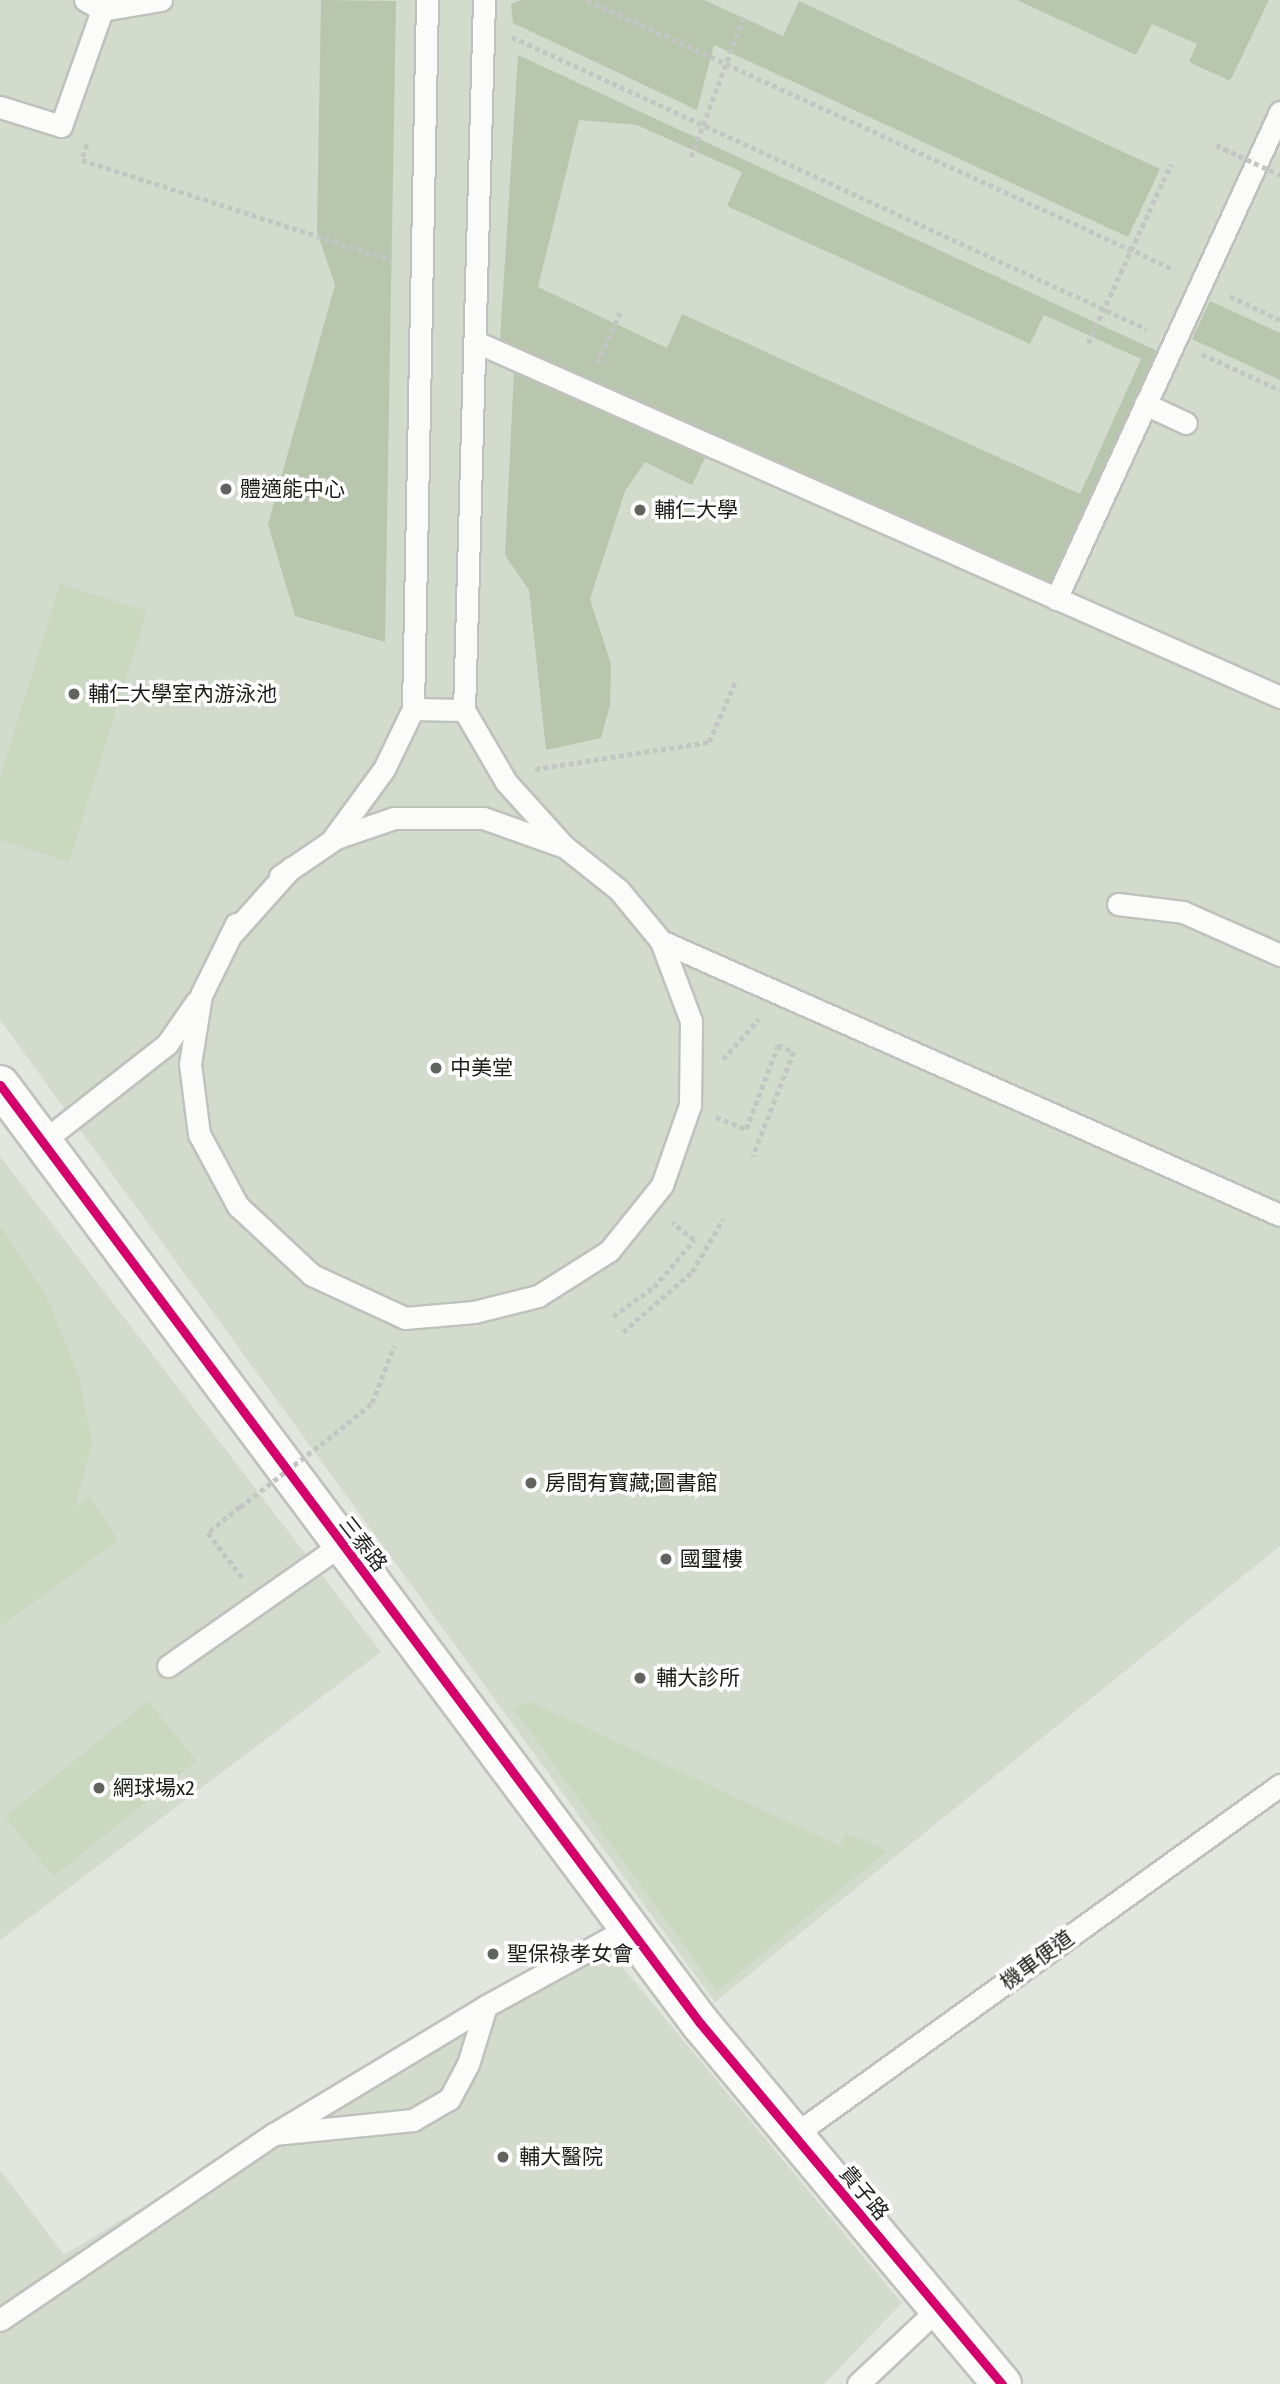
<!DOCTYPE html>
<html>
<head>
<meta charset="utf-8">
<style>
  body { margin:0 }
  #map { position:relative; width:1280px; height:2384px; overflow:hidden; background:#e2e6df; font-family:"Fira Sans Condensed","Noto Sans TC",sans-serif }
  div>[style] { position:absolute }
  .built>* { inset:0; background:#d3dbcd }
  .green>* { inset:0; background:#cad8c0; transform-origin:0 0 }
  .forest>* { inset:0; background:#b8c6ae }
  .path>* { height:4.5px; margin-top:-2.25px; transform-origin:0; background:repeating-linear-gradient(90deg,#c4c6c3 0 5px,transparent 0 8.5px) }
  .roads { filter:drop-shadow(2px 0 #bfc2bc) drop-shadow(-2px 0 #bfc2bc) drop-shadow(0 2px #bfc2bc) drop-shadow(0 -2px #bfc2bc) }
  .service>* { height:21px; margin:-10.5px; padding:0 10.5px; transform-origin:10.5px; border-radius:10.5px; background:#fbfbfa }
  .tertiary>* { height:38px; margin:-19px; padding:0 19px; transform-origin:19px; border-radius:19px; background:#fbfbfa }
  .path-bridge>* { height:4.5px; margin-top:-2.25px; transform-origin:0; background:repeating-linear-gradient(90deg,#c4c6c3 0 5px,transparent 0 8.5px) }
  .cycleway>* { height:9px; margin:-4.5px; padding:0 4.5px; transform-origin:4.5px; border-radius:4.5px; background:#d6006c }
  .dots>* { width:19px; height:19px; translate:-50% -50%; box-sizing:border-box; border:4px solid #fff; border-radius:50% }
  span { translate:-50% -50%; white-space:nowrap; text-align:center; line-height:1.15; -webkit-text-stroke:7px #fff; paint-order:stroke }
  .poi-label { font-size:21px; color:#1a1d18 }
  .left { translate:0 -50%; text-align:left }
  .street-label { font-size:21px; color:#1a1d18 }
</style>
</head>
<body>
<div id="map">
  <div class="built">
    <i style="clip-path:polygon(0 0,1280px 0,1280px 1546px,715px 2002px,0 1020px)"></i>
    <i style="clip-path:polygon(0 1156px,381px 1652px,0 1940px)"></i>
    <i style="clip-path:polygon(594px 1933px,902px 2303px,824px 2384px,0 2384px,0 2170px,64px 2255px)"></i>
  </div>
  <div class="green">
    <i style="clip-path:polygon(60px 584px,147px 611px,69px 862px,0 840px,0 777px)"></i>
    <i style="clip-path:polygon(0 1225px,47px 1298px,79px 1377px,92px 1443px,75px 1507px,90px 1497px,118px 1540px,0 1627px)"></i>
    <i style="left:148px;top:1701px;width:77px;height:184px;rotate:51deg"></i>
    <i style="clip-path:polygon(529px 1701px,840px 1846px,846px 1833px,887px 1851px,717px 1991px,514px 1709px)"></i>
  </div>
  <div class="forest">
    <i style="clip-path:polygon(321px 0,396px 1px,385px 642px,295px 616px,268px 524px,335px 285px,317px 232px)"></i>
    <i style="clip-path:polygon(521px 0,704px 0,783px 36px,799px 1px,1160px 169px,1128px 237px,714px 45px,697px 110px,513px 23px,511px 4px)"></i>
    <i style="clip-path:polygon(1017px 0,1269px 0,1230px 81px,1189px 62px,1197px 44px,1152px 24px,1136px 55px)"></i>
    <i style="clip-path:polygon(evenodd,518px 55px,1157px 351px,1050px 585px,500px 340px,518px 55px,579px 120px,637px 125px,742px 172px,727px 206px,1030px 344px,1044px 315px,1141px 359px,1080px 494px,682px 314px,667px 348px,538px 287px,579px 120px)"></i>
    <i style="clip-path:polygon(1210px 301px,1280px 333px,1280px 380px,1192px 339px)"></i>
    <i style="clip-path:polygon(514px 371px,705px 458px,692px 485px,645px 462px,625px 491px,590px 599px,611px 664px,610px 705px,601px 738px,546px 750px,529px 590px,505px 555px)"></i>
  </div>
  <div class="path">
    <i style="left:587px;top:0;width:647px;rotate:24.66deg"></i>
    <i style="left:512px;top:37px;width:699px;rotate:24.69deg"></i>
    <i style="left:87px;top:144px;width:17px;rotate:107deg"></i>
    <i style="left:82px;top:160px;width:326px;rotate:17.9deg"></i>
    <i style="left:691px;top:157px;width:152px;rotate:-69.5deg"></i>
    <i style="left:1230px;top:296px;width:55px;rotate:25.6deg"></i>
    <i style="left:1202px;top:354px;width:86px;rotate:24.8deg"></i>
    <i style="left:597px;top:363px;width:55px;rotate:-65.3deg"></i>
    <i style="left:535px;top:769px;width:176px;rotate:-8.8deg"></i>
    <i style="left:709px;top:742px;width:68px;rotate:-66.5deg"></i>
    <i style="left:723px;top:1059px;width:54px;rotate:-48deg"></i>
    <i style="left:716px;top:1117px;width:32px;rotate:22deg"></i>
    <i style="left:746px;top:1129px;width:90px;rotate:-69.1deg"></i>
    <i style="left:778px;top:1045px;width:17px;rotate:24deg"></i>
    <i style="left:794px;top:1052px;width:112px;rotate:111.5deg"></i>
    <i style="left:613px;top:1316px;width:50px;rotate:-35.3deg"></i>
    <i style="left:654px;top:1287px;width:62px;rotate:-49.6deg"></i>
    <i style="left:694px;top:1240px;width:28px;rotate:-142deg"></i>
    <i style="left:623px;top:1332px;width:91px;rotate:-41deg"></i>
    <i style="left:692px;top:1272px;width:61px;rotate:-59.7deg"></i>
    <i style="left:334px;top:1434px;width:49px;rotate:-39.2deg"></i>
    <i style="left:372px;top:1403px;width:61px;rotate:-68.9deg"></i>
    <i style="left:240px;top:1507px;width:41px;rotate:140.9deg"></i>
    <i style="left:208px;top:1533px;width:56px;rotate:52.3deg"></i>
  </div>
  <div class="roads">
    <div class="service">
      <i style="left:85px;top:0;width:20px;rotate:30deg"></i>
      <i style="left:102px;top:10px;width:60px;rotate:-9.6deg"></i>
      <i style="left:484px;top:0;width:710px;rotate:91.61deg"></i>
      <i style="left:464px;top:710px;width:83px;rotate:59.7deg"></i>
      <i style="left:506px;top:782px;width:85px;rotate:47.9deg"></i>
      <i style="left:0;top:107px;width:64px;rotate:17.3deg"></i>
      <i style="left:61px;top:126px;width:123px;rotate:-70.5deg"></i>
      <i style="left:474px;top:341px;width:881px;rotate:23.83deg"></i>
      <i style="left:1145px;top:404px;width:45px;rotate:24.9deg"></i>
      <i style="left:1056px;top:599px;width:536px;rotate:-65.3deg"></i>
      <i style="left:413px;top:709px;width:51px;rotate:1.1deg"></i>
      <i style="left:332px;top:840px;width:88px;rotate:-53.8deg"></i>
      <i style="left:384px;top:769px;width:67px;rotate:-64.2deg"></i>
      <i style="left:413px;top:709px;width:709px;rotate:-88.87deg"></i>
      <i style="left:1118px;top:904px;width:65px;rotate:7deg"></i>
      <i style="left:1183px;top:912px;width:106px;rotate:23.9deg"></i>
      <i style="left:236px;top:924px;width:79px;rotate:116.2deg"></i>
      <i style="left:201px;top:995px;width:70px;rotate:99.1deg"></i>
      <i style="left:190px;top:1064px;width:71px;rotate:82.7deg"></i>
      <i style="left:199px;top:1134px;width:82px;rotate:61.6deg"></i>
      <i style="left:238px;top:1206px;width:101px;rotate:43deg"></i>
      <i style="left:312px;top:1275px;width:102px;rotate:24.8deg"></i>
      <i style="left:405px;top:1318px;width:69px;rotate:-5deg"></i>
      <i style="left:474px;top:1312px;width:66px;rotate:-14deg"></i>
      <i style="left:538px;top:1296px;width:84px;rotate:-32.4deg"></i>
      <i style="left:609px;top:1251px;width:85px;rotate:-51.2deg"></i>
      <i style="left:662px;top:1185px;width:85px;rotate:-70.7deg"></i>
      <i style="left:690px;top:1105px;width:84px;rotate:-89.3deg"></i>
      <i style="left:691px;top:1021px;width:85px;rotate:-110.6deg"></i>
      <i style="left:661px;top:941px;width:66px;rotate:-129.5deg"></i>
      <i style="left:619px;top:890px;width:69px;rotate:-141.5deg"></i>
      <i style="left:565px;top:847px;width:87px;rotate:-160.5deg"></i>
      <i style="left:483px;top:818px;width:89px;rotate:180deg"></i>
      <i style="left:394px;top:818px;width:61px;rotate:161deg"></i>
      <i style="left:336px;top:838px;width:68px;rotate:145.8deg"></i>
      <i style="left:231px;top:935px;width:90px;rotate:-48.2deg"></i>
      <i style="left:661px;top:941px;width:677px;rotate:23.88deg"></i>
      <i style="left:42px;top:1142px;width:159px;rotate:-38.1deg"></i>
      <i style="left:167px;top:1044px;width:52px;rotate:-55.1deg"></i>
      <i style="left:168px;top:1666px;width:211px;rotate:-35deg"></i>
      <i style="left:486px;top:2006px;width:61px;rotate:107.2deg"></i>
      <i style="left:468px;top:2064px;width:40px;rotate:118deg"></i>
      <i style="left:449px;top:2099px;width:42px;rotate:149.7deg"></i>
      <i style="left:413px;top:2120px;width:140px;rotate:174.2deg"></i>
      <i style="left:274px;top:2134px;width:248px;rotate:-31.1deg"></i>
      <i style="left:486px;top:2006px;width:164px;rotate:-28.7deg"></i>
      <i style="left:794px;top:2135px;width:599px;rotate:-35.76deg"></i>
      <i style="left:0;top:2320px;width:331px;rotate:-34.2deg"></i>
      <i style="left:858px;top:2384px;width:110px;rotate:-43.2deg"></i>
    </div>
    <div class="tertiary">
      <i style="left:0;top:1085px;width:1170px;rotate:53.27deg"></i>
      <i style="left:700px;top:2023px;width:471px;rotate:50.1deg"></i>
    </div>
  </div>
  <div class="path-bridge">
    <i style="left:1216px;top:145px;width:71px;rotate:25.1deg"></i>
    <i style="left:1088px;top:343px;width:197px;rotate:-65.1deg"></i>
    <i style="left:240px;top:1507px;width:119px;rotate:-37.8deg"></i>
  </div>
  <div class="cycleway">
    <i style="left:0;top:1085px;width:1170px;rotate:53.27deg"></i>
    <i style="left:700px;top:2023px;width:471px;rotate:50.1deg"></i>
  </div>
  <div class="dots">
    <i style="left:226px;top:489px;background:#60635e"></i>
    <i style="left:640px;top:510px;background:#60635e"></i>
    <i style="left:74px;top:694px;background:#60635e"></i>
    <i style="left:436px;top:1068px;background:#60635e"></i>
    <i style="left:531px;top:1483px;background:#60635e"></i>
    <i style="left:666px;top:1559px;background:#60635e"></i>
    <i style="left:640px;top:1678px;background:#60635e"></i>
    <i style="left:99px;top:1788px;background:#60635e"></i>
    <i style="left:493px;top:1954px;background:#60635e"></i>
    <i style="left:503px;top:2157px;background:#60635e"></i>
  </div>
  <div class="poi-label">
    <span class="left" style="left:240px;top:489px">體適能中心</span>
    <span class="left" style="left:654px;top:510px">輔仁大學</span>
    <span class="left" style="left:88px;top:694px">輔仁大學室內游泳池</span>
    <span class="left" style="left:450px;top:1068px">中美堂</span>
    <span class="left" style="left:545px;top:1483px">房間有寶藏;圖書館</span>
    <span class="left" style="left:680px;top:1559px">國璽樓</span>
    <span class="left" style="left:656px;top:1678px">輔大診所</span>
    <span class="left" style="left:113px;top:1788px">網球場x2</span>
    <span class="left" style="left:507px;top:1954px">聖保祿孝女會</span>
    <span class="left" style="left:519px;top:2157px">輔大醫院</span>
  </div>
  <div class="street-label">
    <span style="left:363px;top:1544px;rotate:52deg">三泰路</span>
    <span style="left:1037px;top:1960px;rotate:-36deg">機車便道</span>
    <span style="left:864px;top:2193px;rotate:50deg">貴子路</span>
  </div>
</div>
</body>
</html>
